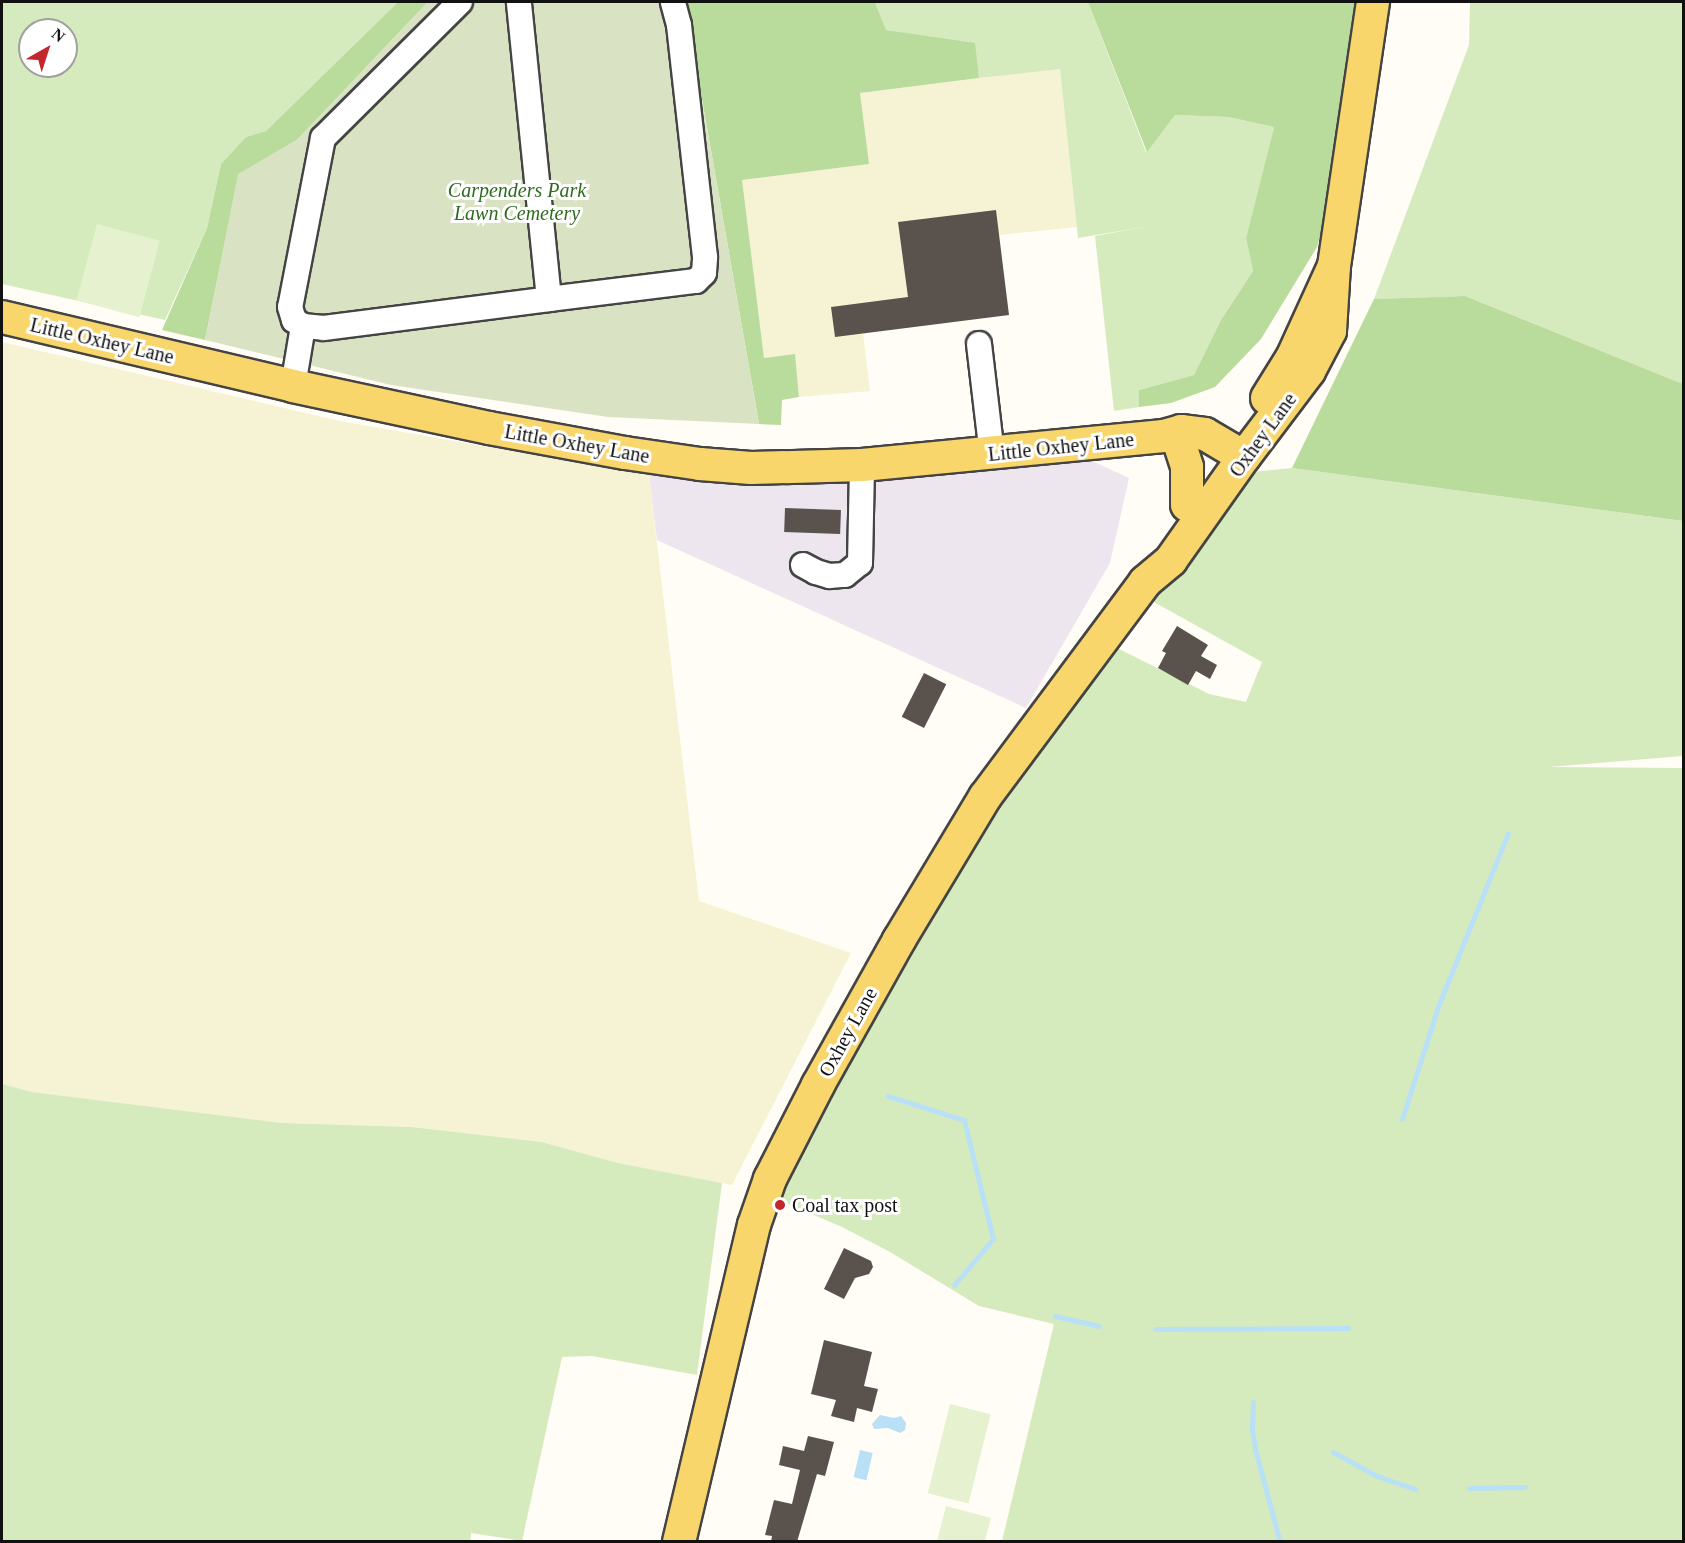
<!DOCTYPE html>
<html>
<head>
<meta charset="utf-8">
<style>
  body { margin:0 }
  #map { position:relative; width:1685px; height:1543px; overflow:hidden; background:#fffdf5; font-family:Georgia,serif }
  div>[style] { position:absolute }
  .industrial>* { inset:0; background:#eee6ef }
  .farmland>* { inset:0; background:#f6f3d4 }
  .green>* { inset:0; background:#d5ebbd }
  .forest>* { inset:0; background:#b9dc9c }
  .cemetery>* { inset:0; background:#d9e3c4 }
  .pitch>* { inset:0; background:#e6f2cf; transform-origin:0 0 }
  .water>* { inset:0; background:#b9e0f7; transform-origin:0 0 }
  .stream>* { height:5px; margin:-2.5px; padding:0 2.5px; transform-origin:2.5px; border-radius:2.5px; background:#b9e0f7 }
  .building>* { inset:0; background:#5a524d; transform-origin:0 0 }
  .roads { filter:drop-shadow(2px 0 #444) drop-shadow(-2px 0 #444) drop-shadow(0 2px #444) drop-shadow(0 -2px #444) }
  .minor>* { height:24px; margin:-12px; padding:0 12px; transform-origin:12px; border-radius:12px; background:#fff }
  .major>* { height:32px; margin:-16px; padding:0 16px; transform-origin:16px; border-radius:16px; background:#f9d66b }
  .dots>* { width:16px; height:16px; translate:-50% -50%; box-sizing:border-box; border:3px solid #fff; border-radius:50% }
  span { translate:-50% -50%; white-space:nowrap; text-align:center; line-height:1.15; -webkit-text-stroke:6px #fff; paint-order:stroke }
  .park-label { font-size:20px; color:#2f6b1f; font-style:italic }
  .street-label { font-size:20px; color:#111 }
  .poi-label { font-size:20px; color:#111 }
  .left { translate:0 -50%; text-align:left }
  .frame { position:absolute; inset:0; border:3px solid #111; pointer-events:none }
  .north { position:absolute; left:18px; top:18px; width:60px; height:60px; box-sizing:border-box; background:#fff; border:2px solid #a0a0a0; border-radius:50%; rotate:39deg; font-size:16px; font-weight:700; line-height:24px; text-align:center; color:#111 }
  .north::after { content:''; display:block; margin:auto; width:21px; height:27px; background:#c4262e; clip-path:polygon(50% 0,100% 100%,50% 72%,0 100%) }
</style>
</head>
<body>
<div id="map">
  <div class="industrial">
    <i style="clip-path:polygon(1092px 461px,1129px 478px,1110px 563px,1026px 708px,657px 540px,649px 475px,676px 471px,862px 474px)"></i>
  </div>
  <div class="farmland">
    <i style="clip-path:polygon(1060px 68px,1077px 227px,999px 235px,1009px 315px,863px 333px,870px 391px,799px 397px,795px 355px,764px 358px,741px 180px,868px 164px,860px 93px)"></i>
    <i style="clip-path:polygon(2px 342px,340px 421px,649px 475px,699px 901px,851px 953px,732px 1185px,618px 1163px,542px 1142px,412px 1127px,283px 1123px,32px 1092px,2px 1084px)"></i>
  </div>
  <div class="green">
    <i style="clip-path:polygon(evenodd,2px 2px,398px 2px,266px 131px,246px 137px,221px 164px,207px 228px,165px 320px,2px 284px,2px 2px,30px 30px,66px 30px,66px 66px,30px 66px,30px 30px)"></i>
    <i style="clip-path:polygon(875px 2px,1088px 2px,1146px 152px,1175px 115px,1228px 117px,1274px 127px,1246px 238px,1253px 271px,1221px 320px,1194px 375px,1139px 390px,1139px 407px,1114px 411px,1095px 236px,1150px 226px,1078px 238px,1060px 69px,979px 78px,974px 44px,886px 30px)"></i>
    <i style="clip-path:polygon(1470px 2px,1683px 2px,1683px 384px,1465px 296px,1374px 299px,1469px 45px)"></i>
    <i style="clip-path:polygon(1292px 468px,1683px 521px,1683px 756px,1549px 767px,1683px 768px,1683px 1541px,1002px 1541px,1054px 1324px,979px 1306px,890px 1252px,842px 1227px,769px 1196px,964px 842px,1117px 648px,1209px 694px,1246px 702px,1262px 662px,1152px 601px,1253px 472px)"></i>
    <i style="clip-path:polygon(2px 1084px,32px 1092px,283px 1123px,412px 1127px,542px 1142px,618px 1163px,722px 1183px,697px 1375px,592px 1356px,562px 1357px,522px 1541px,471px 1533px,470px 1542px,2px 1541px)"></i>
  </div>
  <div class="forest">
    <i style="clip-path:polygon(398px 2px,428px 2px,297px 140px,239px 174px,205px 340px,162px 330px,207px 228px,221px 164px,246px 137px,266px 131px)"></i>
    <i style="clip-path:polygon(685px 2px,875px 2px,886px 30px,975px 43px,979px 78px,860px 93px,869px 164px,742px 180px,764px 358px,795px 354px,799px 397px,782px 400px,781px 425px,759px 424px)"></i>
    <i style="clip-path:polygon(1088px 2px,1363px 2px,1335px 185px,1317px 247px,1261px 339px,1215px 387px,1171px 403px,1139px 407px,1139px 390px,1194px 375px,1221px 320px,1253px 271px,1246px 238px,1274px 127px,1228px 117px,1175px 115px,1147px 152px)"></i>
    <i style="clip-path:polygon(1465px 296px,1683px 384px,1683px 521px,1292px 468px,1374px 299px)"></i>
  </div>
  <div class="cemetery">
    <i style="clip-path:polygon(428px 2px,685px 2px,759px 424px,608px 417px,391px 385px,205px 340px,238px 174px,297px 140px)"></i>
  </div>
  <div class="pitch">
    <i style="left:97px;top:224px;width:65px;height:79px;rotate:15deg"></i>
    <i style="left:950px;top:1404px;width:42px;height:92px;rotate:14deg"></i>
    <i style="clip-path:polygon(946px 1506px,991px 1518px,985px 1541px,937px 1541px)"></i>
  </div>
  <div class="water">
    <i style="clip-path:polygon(880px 1415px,894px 1418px,901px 1416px,906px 1423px,905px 1430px,900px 1433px,888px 1428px,874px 1429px,872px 1424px)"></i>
    <i style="left:860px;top:1450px;width:13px;height:28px;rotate:13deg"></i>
  </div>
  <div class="stream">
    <i style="left:888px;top:1096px;width:80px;rotate:17.5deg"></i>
    <i style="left:964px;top:1120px;width:122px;rotate:76.3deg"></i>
    <i style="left:993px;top:1239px;width:60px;rotate:130.3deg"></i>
    <i style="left:1402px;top:1119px;width:121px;rotate:-72.2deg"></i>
    <i style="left:1439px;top:1004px;width:184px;rotate:-68deg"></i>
    <i style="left:1055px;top:1316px;width:45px;rotate:12.8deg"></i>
    <i style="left:1155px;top:1329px;width:193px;rotate:-0.3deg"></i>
    <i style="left:1253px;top:1402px;width:27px;rotate:92deg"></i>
    <i style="left:1252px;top:1429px;width:20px;rotate:81deg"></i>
    <i style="left:1255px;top:1449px;width:96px;rotate:75deg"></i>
    <i style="left:1333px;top:1452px;width:50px;rotate:28.6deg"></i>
    <i style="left:1377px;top:1476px;width:40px;rotate:18.9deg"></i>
    <i style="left:1469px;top:1488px;width:56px;rotate:-1deg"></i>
  </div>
  <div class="building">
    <i style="clip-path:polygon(996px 210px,1009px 315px,835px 337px,831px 307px,908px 297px,898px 222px)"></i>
    <i style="left:785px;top:508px;width:56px;height:24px;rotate:2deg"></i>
    <i style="clip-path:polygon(1177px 626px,1208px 645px,1201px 656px,1217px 665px,1210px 679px,1196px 671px,1188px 685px,1158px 668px,1166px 653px,1162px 651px)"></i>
    <i style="left:924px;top:673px;width:25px;height:49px;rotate:27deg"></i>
    <i style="clip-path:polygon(844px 1248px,871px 1261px,873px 1267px,869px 1274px,855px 1278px,844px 1299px,824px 1289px)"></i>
    <i style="clip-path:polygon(824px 1340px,872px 1352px,864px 1386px,878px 1389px,872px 1412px,857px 1408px,854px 1422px,831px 1416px,836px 1400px,811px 1394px)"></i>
    <i style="clip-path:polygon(808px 1436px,834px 1442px,825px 1476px,817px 1474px,797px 1542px,771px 1542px,772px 1536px,765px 1535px,774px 1500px,792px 1504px,800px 1470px,779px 1465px,783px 1446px,804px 1451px)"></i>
  </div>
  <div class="roads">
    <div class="minor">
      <i style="left:460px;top:2px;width:193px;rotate:135.2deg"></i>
      <i style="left:323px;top:138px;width:172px;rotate:101deg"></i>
      <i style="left:290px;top:307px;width:14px;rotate:73deg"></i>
      <i style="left:294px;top:320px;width:11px;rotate:34deg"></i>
      <i style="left:303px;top:326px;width:21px;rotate:5deg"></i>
      <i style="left:324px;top:328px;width:227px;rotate:-7.3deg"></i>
      <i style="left:549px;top:299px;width:299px;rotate:-95.8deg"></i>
      <i style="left:549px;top:299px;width:148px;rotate:-7deg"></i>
      <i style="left:696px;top:281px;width:11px;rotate:-45deg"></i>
      <i style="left:704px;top:273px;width:16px;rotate:-86deg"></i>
      <i style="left:705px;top:257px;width:233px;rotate:-96.4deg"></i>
      <i style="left:679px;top:25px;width:24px;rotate:-105deg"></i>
      <i style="left:979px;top:344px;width:111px;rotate:83.3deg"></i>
      <i style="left:293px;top:386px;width:61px;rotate:-80.5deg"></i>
      <i style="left:803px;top:565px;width:15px;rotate:28deg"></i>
      <i style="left:816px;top:572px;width:14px;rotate:17deg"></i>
      <i style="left:829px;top:576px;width:16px;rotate:-4deg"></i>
      <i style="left:845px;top:575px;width:19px;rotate:-39deg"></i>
      <i style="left:860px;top:563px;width:98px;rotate:-88.8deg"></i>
    </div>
    <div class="major">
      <i style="left:2px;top:317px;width:299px;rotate:13.3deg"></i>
      <i style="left:293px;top:386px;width:200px;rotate:12.1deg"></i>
      <i style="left:489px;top:428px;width:138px;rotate:10.4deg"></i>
      <i style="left:625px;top:453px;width:76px;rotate:8.3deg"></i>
      <i style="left:700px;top:464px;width:51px;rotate:4.5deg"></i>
      <i style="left:751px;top:468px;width:111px;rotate:-1.5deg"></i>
      <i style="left:862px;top:465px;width:303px;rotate:-5.5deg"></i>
      <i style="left:1164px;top:436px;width:18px;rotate:-16deg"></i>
      <i style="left:1181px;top:431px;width:24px;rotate:7deg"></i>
      <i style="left:1205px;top:434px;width:45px;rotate:30.5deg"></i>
      <i style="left:1267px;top:398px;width:49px;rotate:-58.2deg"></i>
      <i style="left:1293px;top:356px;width:99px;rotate:-65.5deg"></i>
      <i style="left:1334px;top:266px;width:267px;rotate:-81.6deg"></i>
      <i style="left:1180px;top:445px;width:23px;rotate:72deg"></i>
      <i style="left:1187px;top:467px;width:38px;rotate:90deg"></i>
      <i style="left:679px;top:1542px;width:326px;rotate:-76.7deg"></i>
      <i style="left:754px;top:1225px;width:49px;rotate:-70.8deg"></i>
      <i style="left:770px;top:1179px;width:106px;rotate:-62.9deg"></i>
      <i style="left:818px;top:1085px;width:166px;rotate:-60.8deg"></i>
      <i style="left:899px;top:940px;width:167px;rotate:-59deg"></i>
      <i style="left:985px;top:797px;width:268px;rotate:-53.3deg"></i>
      <i style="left:1145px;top:582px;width:34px;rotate:-40deg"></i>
      <i style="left:1171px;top:560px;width:126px;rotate:-54.7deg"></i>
      <i style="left:1244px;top:457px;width:108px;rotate:-52.9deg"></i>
      <i style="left:1309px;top:371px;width:45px;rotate:-62.3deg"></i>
      <i style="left:1330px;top:331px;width:65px;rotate:-86.5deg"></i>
    </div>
  </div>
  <div class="dots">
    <i style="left:780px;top:1205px;background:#c4262e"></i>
  </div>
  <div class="park-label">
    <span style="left:517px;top:202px">Carpenders Park<br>Lawn Cemetery</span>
  </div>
  <div class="street-label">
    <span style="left:102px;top:341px;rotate:13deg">Little Oxhey Lane</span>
    <span style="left:1263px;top:435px;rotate:-54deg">Oxhey Lane</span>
    <span style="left:577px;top:444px;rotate:10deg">Little Oxhey Lane</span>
    <span style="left:1061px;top:447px;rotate:-6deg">Little Oxhey Lane</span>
    <span style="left:848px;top:1032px;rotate:-61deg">Oxhey Lane</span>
  </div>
  <div class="poi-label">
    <span class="left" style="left:792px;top:1205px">Coal tax post</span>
  </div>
  <div class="frame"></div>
  <div class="north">N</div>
</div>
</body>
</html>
